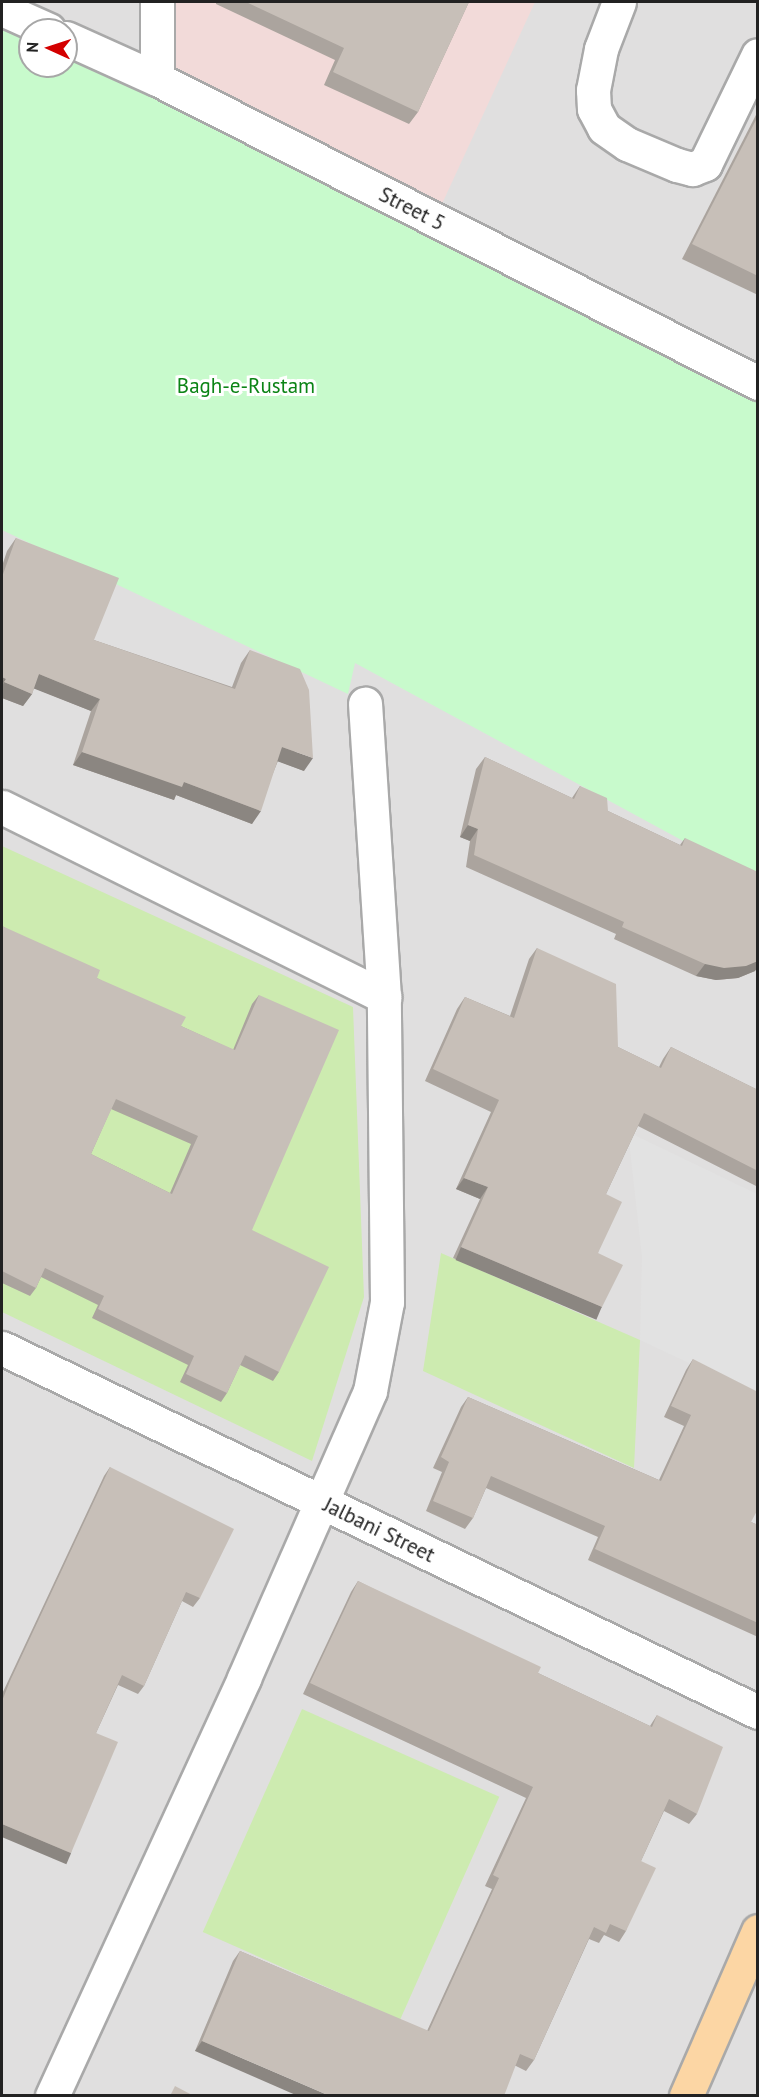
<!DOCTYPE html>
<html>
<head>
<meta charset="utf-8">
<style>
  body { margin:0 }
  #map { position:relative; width:759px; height:2097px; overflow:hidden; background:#f2efe9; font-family:"PT Sans",sans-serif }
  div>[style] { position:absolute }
  .residential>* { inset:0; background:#e0dfdf }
  .commercial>* { inset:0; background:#f2dad9 }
  .grass>* { inset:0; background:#cdebb0; transform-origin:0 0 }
  .park>* { inset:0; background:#c8facc }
  .parking>* { inset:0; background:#e2e2e2 }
  .roads { filter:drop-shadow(2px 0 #a9a9a9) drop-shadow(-2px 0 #a9a9a9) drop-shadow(0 2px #a9a9a9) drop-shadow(0 -2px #a9a9a9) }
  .minor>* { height:33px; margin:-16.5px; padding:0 16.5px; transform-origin:16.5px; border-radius:16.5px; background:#fff }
  .major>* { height:33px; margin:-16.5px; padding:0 16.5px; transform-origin:16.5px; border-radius:16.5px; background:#fcd6a4 }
  .wall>* { inset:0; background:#aba49e }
  .shaded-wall>* { inset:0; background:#8b8681; transform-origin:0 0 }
  .building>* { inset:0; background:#c7bfb8 }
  span { translate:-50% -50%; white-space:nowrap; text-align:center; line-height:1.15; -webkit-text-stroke:6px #fff; paint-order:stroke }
  .street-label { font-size:21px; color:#222 }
  .park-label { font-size:21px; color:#0c8416 }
  .frame { position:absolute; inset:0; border:3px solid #222; pointer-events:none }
  .north { position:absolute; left:18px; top:18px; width:60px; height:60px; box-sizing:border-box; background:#fff; border:2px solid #a7a7a7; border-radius:50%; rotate:273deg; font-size:16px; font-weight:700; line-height:24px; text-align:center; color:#222 }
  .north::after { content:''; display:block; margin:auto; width:21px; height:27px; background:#d40000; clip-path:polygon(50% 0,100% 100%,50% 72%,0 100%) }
</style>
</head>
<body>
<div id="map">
  <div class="residential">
    <i style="clip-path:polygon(evenodd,2px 2px,757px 2px,757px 2095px,2px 2096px,2px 2px,30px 30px,66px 30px,66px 66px,30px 66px,30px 30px)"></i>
  </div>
  <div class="commercial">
    <i style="clip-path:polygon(160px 2px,535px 2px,435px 219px,161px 82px)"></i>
  </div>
  <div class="grass">
    <i style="clip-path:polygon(2px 846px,353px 1007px,364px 1297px,312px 1461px,2px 1312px)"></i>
    <i style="clip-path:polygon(441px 1253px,640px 1340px,634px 1468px,423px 1371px)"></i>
    <i style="left:302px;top:1709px;width:216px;height:244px;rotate:24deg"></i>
  </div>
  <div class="park">
    <i style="clip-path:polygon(2px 9px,30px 30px,30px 66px,66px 66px,66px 39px,757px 382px,757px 881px,355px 663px,348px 694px,2px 530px)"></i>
  </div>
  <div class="parking">
    <i style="clip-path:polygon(628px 1132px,757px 1194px,757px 1395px,640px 1340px,642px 1257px)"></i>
  </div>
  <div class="roads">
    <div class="minor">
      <i style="left:619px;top:2px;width:50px;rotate:111deg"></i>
      <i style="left:601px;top:49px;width:42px;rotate:101deg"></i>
      <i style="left:593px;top:90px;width:19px;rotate:87deg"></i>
      <i style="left:594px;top:109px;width:21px;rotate:62deg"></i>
      <i style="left:604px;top:128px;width:28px;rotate:35deg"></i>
      <i style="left:627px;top:144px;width:54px;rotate:22.8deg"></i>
      <i style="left:677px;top:165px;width:16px;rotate:15deg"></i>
      <i style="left:692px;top:169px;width:14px;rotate:-21deg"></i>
      <i style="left:705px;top:164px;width:121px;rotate:-64.1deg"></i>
      <i style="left:2px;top:9px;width:51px;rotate:24.1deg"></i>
      <i style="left:66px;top:38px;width:100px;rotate:24.3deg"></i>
      <i style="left:157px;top:79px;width:674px;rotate:26.83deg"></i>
      <i style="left:157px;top:79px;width:77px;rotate:-90deg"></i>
      <i style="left:2px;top:807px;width:427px;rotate:26.4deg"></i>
      <i style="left:2px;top:1348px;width:839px;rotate:25.71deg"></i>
      <i style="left:52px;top:2096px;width:460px;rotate:-65.3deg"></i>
      <i style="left:244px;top:1678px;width:313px;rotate:-66.3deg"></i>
      <i style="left:370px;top:1391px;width:91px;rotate:-79.2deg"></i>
      <i style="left:387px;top:1302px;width:305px;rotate:-90.6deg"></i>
      <i style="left:384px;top:997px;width:294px;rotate:-93.7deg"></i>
    </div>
    <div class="major">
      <i style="left:686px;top:2096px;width:180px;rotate:-66.4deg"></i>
    </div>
  </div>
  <div class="wall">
    <i style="clip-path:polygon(216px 2px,469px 2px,418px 112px,409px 124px,324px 85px,335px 60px,216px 4px)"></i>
    <i style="clip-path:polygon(758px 111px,758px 295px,682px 259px)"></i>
    <i style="clip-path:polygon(16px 538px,94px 640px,232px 687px,241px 663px,250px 650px,304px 771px,278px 761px,252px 824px,176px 795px,174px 800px,73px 765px,91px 711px,34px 688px,32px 694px,23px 706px,2px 698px,2px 566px,7px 551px)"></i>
    <i style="clip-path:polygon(485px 757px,572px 798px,580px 786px,608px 811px,680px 845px,685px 838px,755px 971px,738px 978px,716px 980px,696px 976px,614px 939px,616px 934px,466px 867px,470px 841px,460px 837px,476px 769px)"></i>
    <i style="clip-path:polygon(evenodd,2px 926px,97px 978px,181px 1026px,233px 1050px,252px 1004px,259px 995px,252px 1230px,279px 1372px,273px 1381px,240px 1365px,227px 1393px,221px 1402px,180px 1382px,188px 1365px,92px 1318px,98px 1305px,41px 1277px,36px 1288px,30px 1296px,2px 1283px,2px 926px,111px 1109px,191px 1144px,170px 1193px,91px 1154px,111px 1109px)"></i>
    <i style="clip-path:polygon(537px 948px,618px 1047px,659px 1067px,663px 1059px,671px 1047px,758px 1090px,758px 1187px,638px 1126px,606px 1194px,598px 1253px,602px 1307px,594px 1318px,453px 1258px,480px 1199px,456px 1189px,491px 1112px,425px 1081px,457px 1009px,465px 997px,510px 1016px,529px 959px)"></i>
    <i style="clip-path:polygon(693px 1359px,751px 1522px,758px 1525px,758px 1637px,588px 1560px,598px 1537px,486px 1488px,473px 1518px,465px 1529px,426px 1511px,442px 1472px,433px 1468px,461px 1407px,468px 1397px,659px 1480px,684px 1426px,664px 1417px,686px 1370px)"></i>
    <i style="clip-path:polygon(110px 1467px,200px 1598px,193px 1607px,182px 1601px,144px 1686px,138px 1694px,118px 1685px,96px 1733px,71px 1853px,65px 1862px,2px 1836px,2px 1694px,104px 1476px)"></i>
    <i style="clip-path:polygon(358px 1581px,538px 1673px,650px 1726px,657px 1715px,697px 1814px,689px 1824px,664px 1811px,641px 1861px,626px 1931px,619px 1942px,604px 1935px,599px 1943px,589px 1939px,534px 2060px,526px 2071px,516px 2066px,195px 2051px,233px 1961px,240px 1951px,427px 2031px,492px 1889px,485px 1886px,526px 1798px,303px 1694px,351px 1592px)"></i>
  </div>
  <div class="shaded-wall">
    <i style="clip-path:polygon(39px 674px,100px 699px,91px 711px,30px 687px)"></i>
    <i style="clip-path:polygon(2px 677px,6px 679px,2px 685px)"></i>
    <i style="clip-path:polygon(4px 682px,32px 694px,23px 706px,2px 698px,2px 686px)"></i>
    <i style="clip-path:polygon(282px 747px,313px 758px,304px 771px,274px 760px)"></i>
    <i style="clip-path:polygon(82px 752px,184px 782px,261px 811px,252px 824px,176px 795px,174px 800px,73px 765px)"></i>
    <i style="clip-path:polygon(468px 825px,478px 829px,470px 841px,460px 837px)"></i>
    <i style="clip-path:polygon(758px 961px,758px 967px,755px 971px,738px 978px,716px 980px,696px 976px,705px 964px)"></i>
    <i style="clip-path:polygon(464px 1178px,488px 1187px,480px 1199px,456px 1189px)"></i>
    <i style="left:461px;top:1247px;width:153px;height:14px;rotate:23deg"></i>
    <i style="left:2px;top:1824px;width:75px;height:12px;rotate:23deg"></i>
    <i style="clip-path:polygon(202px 2041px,330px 2096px,298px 2096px,195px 2051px)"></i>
  </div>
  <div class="building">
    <i style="clip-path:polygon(246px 2px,469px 2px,418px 112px,333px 72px,344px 48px)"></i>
    <i style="clip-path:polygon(758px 116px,758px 276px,692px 244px)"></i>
    <i style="clip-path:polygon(16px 538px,119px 578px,94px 640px,235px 689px,250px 650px,300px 669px,309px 690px,313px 758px,282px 747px,261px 811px,184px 782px,182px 787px,82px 752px,100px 699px,39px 674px,32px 694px,4px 682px,6px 679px,2px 677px,2px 577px)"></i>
    <i style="clip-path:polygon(485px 757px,574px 799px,580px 786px,607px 798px,608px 811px,682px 846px,685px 838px,758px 872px,758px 961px,746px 966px,724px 968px,705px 964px,622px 927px,624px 922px,474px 855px,478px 829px,468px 825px)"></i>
    <i style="clip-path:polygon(evenodd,2px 926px,100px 970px,97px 978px,186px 1017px,181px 1026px,235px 1050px,259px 995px,339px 1030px,252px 1230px,329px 1267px,279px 1372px,245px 1355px,227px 1393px,186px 1374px,194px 1356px,98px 1309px,104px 1296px,45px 1268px,36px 1288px,2px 1271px,2px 926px,116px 1099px,198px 1136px,172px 1194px,91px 1154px,116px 1099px)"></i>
    <i style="clip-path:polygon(537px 948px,616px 984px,618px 1047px,661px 1068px,671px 1047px,758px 1090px,758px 1171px,644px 1113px,606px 1194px,622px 1202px,598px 1253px,623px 1265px,602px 1307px,461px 1247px,488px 1187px,464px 1178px,499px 1100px,433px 1069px,465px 997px,514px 1018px)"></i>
    <i style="clip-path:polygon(693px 1359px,758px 1392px,758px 1509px,751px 1522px,758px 1525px,758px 1623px,595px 1549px,605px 1526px,491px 1476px,473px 1518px,433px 1501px,449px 1462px,441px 1457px,468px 1397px,661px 1481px,691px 1415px,671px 1406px)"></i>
    <i style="clip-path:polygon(110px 1467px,234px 1529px,200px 1598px,186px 1592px,144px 1686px,122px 1675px,96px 1733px,118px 1742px,71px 1853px,2px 1824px,2px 1701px,10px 1681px)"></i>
    <i style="clip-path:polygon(358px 1581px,541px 1667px,538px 1673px,652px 1727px,657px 1715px,723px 1747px,697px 1814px,669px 1799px,641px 1861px,656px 1868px,626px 1931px,610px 1924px,606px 1933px,594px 1927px,534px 2060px,520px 2054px,504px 2096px,330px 2096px,202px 2041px,240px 1951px,429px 2031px,499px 1878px,493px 1875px,533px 1787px,310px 1683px)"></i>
    <i style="clip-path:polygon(175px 2086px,194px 2096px,170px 2096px)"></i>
  </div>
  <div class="street-label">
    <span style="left:412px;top:209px;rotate:27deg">Street 5</span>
    <span style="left:379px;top:1530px;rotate:26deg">Jalbani Street</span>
  </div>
  <div class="park-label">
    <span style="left:246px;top:386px">Bagh-e-Rustam</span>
  </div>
  <div class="frame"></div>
  <div class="north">N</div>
</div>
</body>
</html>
